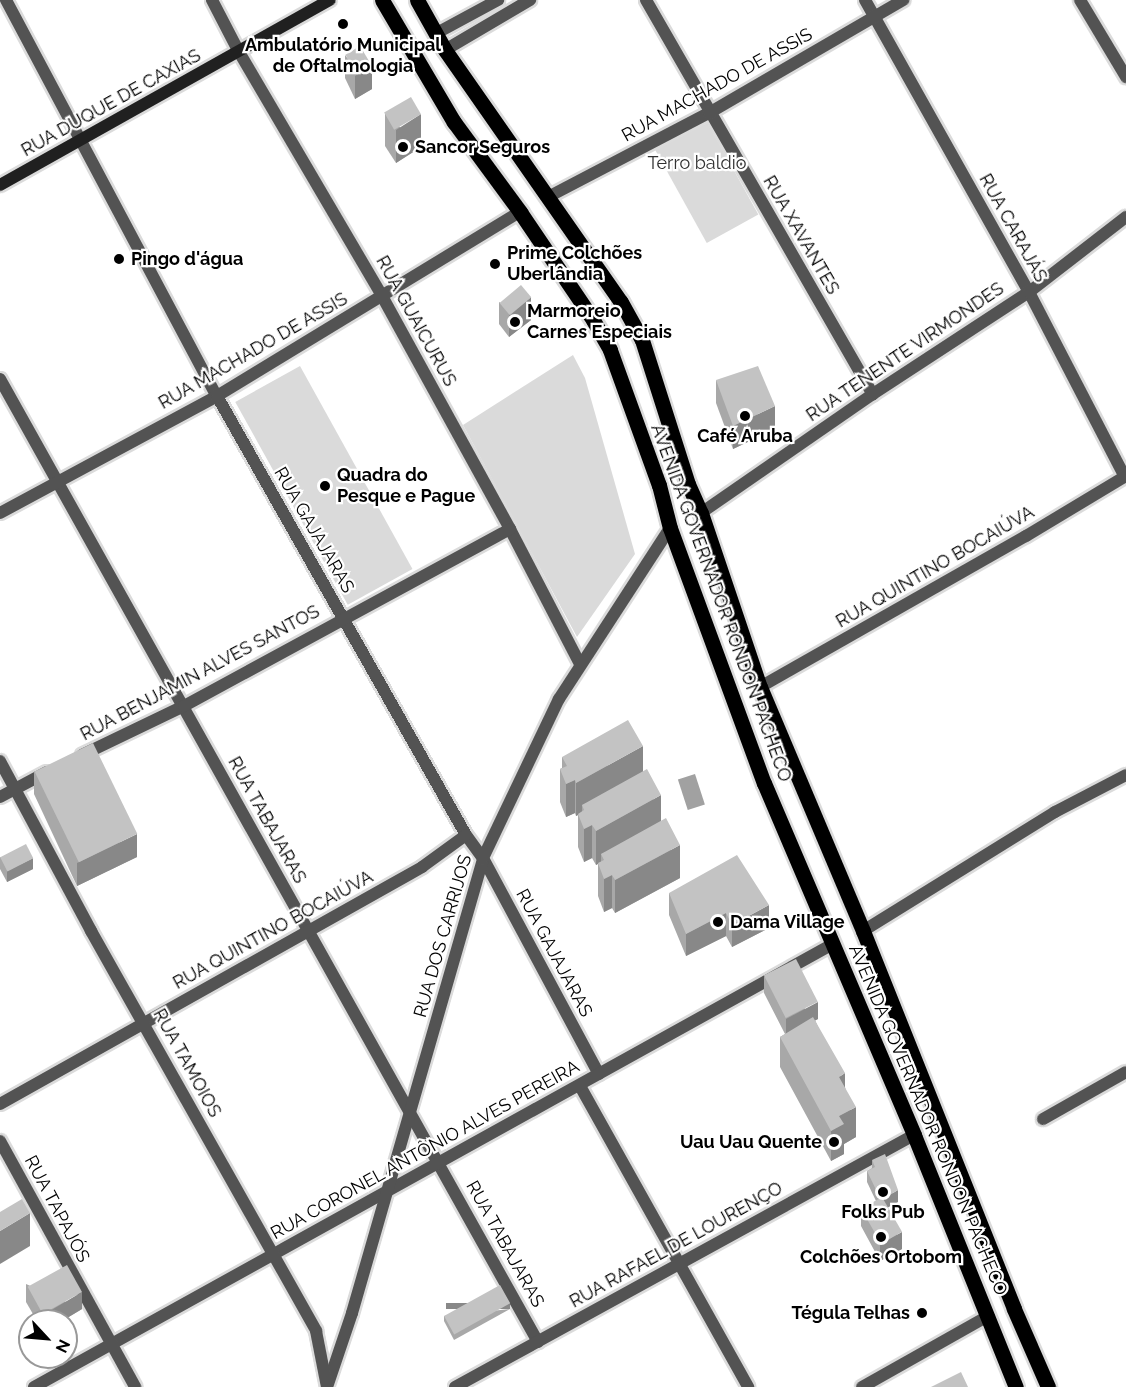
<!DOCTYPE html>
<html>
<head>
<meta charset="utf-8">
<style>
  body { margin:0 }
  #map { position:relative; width:1126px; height:1387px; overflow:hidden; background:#fff; font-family:Raleway,sans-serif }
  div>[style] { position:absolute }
  .green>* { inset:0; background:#dadada; transform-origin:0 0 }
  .water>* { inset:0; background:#a1a1a1; transform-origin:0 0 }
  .roads { filter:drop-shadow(2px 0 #dbdbdb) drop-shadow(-2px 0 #dbdbdb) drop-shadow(0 2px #dbdbdb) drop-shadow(0 -2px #dbdbdb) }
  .minor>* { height:12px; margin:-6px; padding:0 6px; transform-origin:6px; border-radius:6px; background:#535353 }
  .tertiary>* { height:12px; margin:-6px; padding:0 6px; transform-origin:6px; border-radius:6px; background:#535353 }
  .secondary>* { height:12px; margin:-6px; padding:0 6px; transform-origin:6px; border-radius:6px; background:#202020 }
  .primary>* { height:15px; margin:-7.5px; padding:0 7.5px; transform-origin:7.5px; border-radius:7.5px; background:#000 }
  .wall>* { inset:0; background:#a8a8a8 }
  .shaded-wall>* { inset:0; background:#888; transform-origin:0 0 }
  .building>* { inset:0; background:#c3c3c3; transform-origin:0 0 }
  .dots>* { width:16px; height:16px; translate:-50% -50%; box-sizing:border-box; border:3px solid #fff; border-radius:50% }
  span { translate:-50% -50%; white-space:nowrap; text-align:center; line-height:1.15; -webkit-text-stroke:4.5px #fff; paint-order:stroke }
  .poi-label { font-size:18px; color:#000; font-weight:700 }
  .left { translate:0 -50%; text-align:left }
  .right { translate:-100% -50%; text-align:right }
  .street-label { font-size:18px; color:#000 }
  .park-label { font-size:18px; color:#313131 }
  .north { position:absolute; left:18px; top:1309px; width:60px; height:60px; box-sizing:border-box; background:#fff; border:2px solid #999; border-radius:50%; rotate:116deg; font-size:16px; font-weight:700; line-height:24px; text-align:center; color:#000 }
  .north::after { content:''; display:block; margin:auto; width:21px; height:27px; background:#000; clip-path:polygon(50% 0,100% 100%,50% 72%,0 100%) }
</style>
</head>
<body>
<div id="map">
  <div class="green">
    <i style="left:706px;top:120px;width:108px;height:59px;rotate:61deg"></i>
    <i style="clip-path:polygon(573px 355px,585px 378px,635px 554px,577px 637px,463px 425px)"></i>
    <i style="left:300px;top:366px;width:232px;height:74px;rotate:61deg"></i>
  </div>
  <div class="water">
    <i style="left:695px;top:774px;width:32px;height:18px;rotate:72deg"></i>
  </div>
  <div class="roads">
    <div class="minor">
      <i style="left:6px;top:0;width:449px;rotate:62deg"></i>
      <i style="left:217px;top:396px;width:505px;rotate:60.44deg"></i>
      <i style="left:466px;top:835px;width:29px;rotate:54deg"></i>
      <i style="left:483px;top:858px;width:245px;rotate:61.8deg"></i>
      <i style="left:212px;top:0;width:59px;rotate:62.6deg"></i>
      <i style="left:239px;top:52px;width:283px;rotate:59.6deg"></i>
      <i style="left:382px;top:296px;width:266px;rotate:61.2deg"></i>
      <i style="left:510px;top:529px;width:152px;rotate:62.6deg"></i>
      <i style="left:646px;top:0;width:455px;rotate:60.1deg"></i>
      <i style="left:865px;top:0;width:335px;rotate:60.7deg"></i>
      <i style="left:1029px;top:292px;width:208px;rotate:62.6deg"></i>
      <i style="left:1080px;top:0;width:90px;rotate:59.1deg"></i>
      <i style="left:445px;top:50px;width:99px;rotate:-30.5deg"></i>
      <i style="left:548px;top:197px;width:182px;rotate:-27.6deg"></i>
      <i style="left:709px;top:113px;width:225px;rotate:-30.2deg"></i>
      <i style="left:0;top:379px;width:1103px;rotate:60.81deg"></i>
      <i style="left:0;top:513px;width:247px;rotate:-28.3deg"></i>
      <i style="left:217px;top:396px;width:354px;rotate:-31.3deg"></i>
      <i style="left:82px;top:755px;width:113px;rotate:-25.7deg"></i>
      <i style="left:184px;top:706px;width:371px;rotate:-28.5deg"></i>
      <i style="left:0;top:797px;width:53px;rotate:-28deg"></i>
      <i style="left:863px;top:931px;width:226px;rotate:-31.8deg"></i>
      <i style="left:1055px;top:812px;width:80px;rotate:-27.5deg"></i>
      <i style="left:580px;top:1086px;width:345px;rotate:60.8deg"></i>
      <i style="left:0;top:1104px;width:484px;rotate:-29.3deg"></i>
      <i style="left:422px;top:867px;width:54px;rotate:-36deg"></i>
      <i style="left:1043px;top:1119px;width:95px;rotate:-29.5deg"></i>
      <i style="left:34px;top:1387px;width:914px;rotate:-29.01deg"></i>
      <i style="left:327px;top:1387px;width:78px;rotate:-71.3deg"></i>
      <i style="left:352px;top:1313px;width:473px;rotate:-73.9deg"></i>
      <i style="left:483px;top:858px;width:176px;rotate:-64.5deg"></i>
      <i style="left:559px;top:699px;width:204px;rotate:-57deg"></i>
      <i style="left:455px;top:1387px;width:524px;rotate:-28.77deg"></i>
      <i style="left:862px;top:1387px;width:145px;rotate:-29.4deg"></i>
    </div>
    <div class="tertiary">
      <i style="left:435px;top:34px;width:72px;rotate:-28.4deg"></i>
      <i style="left:701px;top:513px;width:209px;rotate:-34.7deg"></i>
      <i style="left:873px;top:394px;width:186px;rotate:-33.2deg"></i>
      <i style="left:1029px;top:292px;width:123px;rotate:-37.7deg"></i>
      <i style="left:760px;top:687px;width:306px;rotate:-29.6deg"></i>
      <i style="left:1026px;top:536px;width:117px;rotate:-31deg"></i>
      <i style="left:0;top:761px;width:193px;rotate:61.8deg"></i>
      <i style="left:91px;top:931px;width:459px;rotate:60.6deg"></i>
      <i style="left:316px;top:1331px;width:57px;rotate:78.9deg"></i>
      <i style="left:0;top:1141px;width:281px;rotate:61.2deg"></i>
    </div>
    <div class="secondary">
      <i style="left:0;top:185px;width:378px;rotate:-29.3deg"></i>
    </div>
    <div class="primary">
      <i style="left:382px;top:0;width:142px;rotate:59.5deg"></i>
      <i style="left:454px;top:122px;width:112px;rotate:53.7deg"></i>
      <i style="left:520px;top:212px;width:130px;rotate:55.9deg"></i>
      <i style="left:593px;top:320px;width:34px;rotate:60deg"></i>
      <i style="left:610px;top:350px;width:144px;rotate:70.1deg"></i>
      <i style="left:659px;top:485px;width:44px;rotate:75.7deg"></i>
      <i style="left:670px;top:528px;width:272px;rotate:69.8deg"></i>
      <i style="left:764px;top:783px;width:383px;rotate:66.9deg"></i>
      <i style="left:914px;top:1135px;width:272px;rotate:68deg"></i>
      <i style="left:417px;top:0;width:57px;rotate:60.8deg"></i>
      <i style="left:445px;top:50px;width:307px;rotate:55.1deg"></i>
      <i style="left:621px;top:302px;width:43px;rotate:61.1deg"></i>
      <i style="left:642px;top:340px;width:151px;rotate:72.3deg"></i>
      <i style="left:688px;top:484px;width:32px;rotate:66deg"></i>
      <i style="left:701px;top:513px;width:184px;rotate:71.3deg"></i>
      <i style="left:760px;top:687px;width:265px;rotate:67.1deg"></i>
      <i style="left:863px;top:931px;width:407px;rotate:68.2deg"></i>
      <i style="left:1014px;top:1309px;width:85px;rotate:66.4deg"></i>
    </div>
  </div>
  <div class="wall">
    <i style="clip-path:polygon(345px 55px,372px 89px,355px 99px,345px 78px)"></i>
    <i style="clip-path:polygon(385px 113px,421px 147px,396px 163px,385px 146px)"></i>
    <i style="clip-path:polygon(499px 302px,531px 320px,509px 337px,499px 324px)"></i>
    <i style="clip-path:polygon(716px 380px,775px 429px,733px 449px,716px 403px)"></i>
    <i style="clip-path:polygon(562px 757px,643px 772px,661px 821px,680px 878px,615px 913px,612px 908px,604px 912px,598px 896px,598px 864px,596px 865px,592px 858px,584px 862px,578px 847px,578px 815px,576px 816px,575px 813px,566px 817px,560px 802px,560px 769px,562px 768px)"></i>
    <i style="clip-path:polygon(34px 771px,137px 857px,77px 886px,34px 794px)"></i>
    <i style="clip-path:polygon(0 857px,33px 869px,7px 882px,0 869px)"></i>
    <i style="clip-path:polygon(669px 893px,769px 928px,732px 947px,726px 936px,686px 956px,669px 915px)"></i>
    <i style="clip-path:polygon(764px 976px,818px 1019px,815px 1020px,845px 1087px,856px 1137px,844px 1144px,844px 1154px,831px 1161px,780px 1067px,780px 1037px,785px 1034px,764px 993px)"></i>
    <i style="clip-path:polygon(872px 1160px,898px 1202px,888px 1207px,902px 1249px,880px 1261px,861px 1226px,861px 1209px,876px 1201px,867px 1182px,867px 1171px,872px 1168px)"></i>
    <i style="clip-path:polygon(26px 1284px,82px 1309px,62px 1321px,37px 1321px,26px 1302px)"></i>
    <i style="clip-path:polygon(510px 1309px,454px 1340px,444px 1321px,444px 1316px)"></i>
  </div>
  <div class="shaded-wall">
    <i style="clip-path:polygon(372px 66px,372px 89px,355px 99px,355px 76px)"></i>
    <i style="clip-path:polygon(421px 114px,421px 147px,396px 163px,396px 130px)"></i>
    <i style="clip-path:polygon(531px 297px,531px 320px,509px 337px,509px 314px)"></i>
    <i style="clip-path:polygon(775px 406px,775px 429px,733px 449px,733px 426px)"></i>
    <i style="clip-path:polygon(643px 746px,643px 779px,582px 805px,582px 813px,576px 816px,576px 783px)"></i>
    <i style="clip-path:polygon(575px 780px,575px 813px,566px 817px,566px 784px)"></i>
    <i style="clip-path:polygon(661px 795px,661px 828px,601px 854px,601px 862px,596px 865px,596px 831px)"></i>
    <i style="clip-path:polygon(592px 825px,592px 858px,584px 862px,584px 829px)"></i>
    <i style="clip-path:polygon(137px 834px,137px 857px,77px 886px,77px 863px)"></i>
    <i style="clip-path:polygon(680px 845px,680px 878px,615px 913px,615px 880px)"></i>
    <i style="clip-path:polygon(33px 858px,33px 869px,7px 882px,7px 871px)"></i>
    <i style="clip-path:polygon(612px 875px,612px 908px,604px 912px,604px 879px)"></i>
    <i style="clip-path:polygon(769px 905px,769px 928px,732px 947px,732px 925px)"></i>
    <i style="clip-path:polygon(726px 913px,726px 936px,686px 956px,686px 934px)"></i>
    <i style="clip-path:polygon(818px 1002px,818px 1019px,786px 1036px,786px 1019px)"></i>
    <i style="clip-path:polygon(845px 1073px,845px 1103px,839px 1077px)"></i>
    <i style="clip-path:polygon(856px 1107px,856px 1137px,844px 1144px,844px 1154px,831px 1161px,831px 1131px,839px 1116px)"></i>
    <i style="clip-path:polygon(898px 1190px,898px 1202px,881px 1211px,881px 1200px)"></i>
    <i style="clip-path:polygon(30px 1213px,30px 1246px,0 1264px,0 1231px)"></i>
    <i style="clip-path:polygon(902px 1232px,902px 1249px,880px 1261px,880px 1244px)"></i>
    <i style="clip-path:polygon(82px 1292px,82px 1309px,62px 1321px,43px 1321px,43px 1315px)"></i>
    <i style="left:510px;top:1303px;width:6px;height:64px;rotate:90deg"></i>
  </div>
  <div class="building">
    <i style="left:360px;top:46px;width:23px;height:17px;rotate:59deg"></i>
    <i style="left:411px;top:97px;width:20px;height:31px;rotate:60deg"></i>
    <i style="left:521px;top:285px;width:16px;height:28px;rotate:50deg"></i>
    <i style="clip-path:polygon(758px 366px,775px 406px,733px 426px,716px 380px)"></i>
    <i style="clip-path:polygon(628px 720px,643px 746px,576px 783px,575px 780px,566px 784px,560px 769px,567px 766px,562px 757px)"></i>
    <i style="left:93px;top:743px;width:101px;height:65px;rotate:64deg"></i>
    <i style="clip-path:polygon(647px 769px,661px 795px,596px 831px,592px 825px,584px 829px,578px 814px,584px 810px,582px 805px)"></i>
    <i style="clip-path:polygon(666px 818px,680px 845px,615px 880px,612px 875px,604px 879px,598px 863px,604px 860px,601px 854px)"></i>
    <i style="left:26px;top:844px;width:16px;height:29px;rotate:63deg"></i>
    <i style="clip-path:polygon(737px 855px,769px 905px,732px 925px,726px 913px,686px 934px,669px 893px)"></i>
    <i style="left:796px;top:959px;width:48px;height:36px;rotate:63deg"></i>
    <i style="clip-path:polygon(813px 1017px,845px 1073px,839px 1077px,856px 1107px,839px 1116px,844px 1124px,831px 1131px,780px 1037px)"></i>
    <i style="clip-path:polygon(885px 1154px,898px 1190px,883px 1199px,882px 1197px,880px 1198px,867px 1171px,875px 1167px,872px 1160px)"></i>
    <i style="left:882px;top:1197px;width:40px;height:24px;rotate:60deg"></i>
    <i style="clip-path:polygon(22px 1199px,30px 1213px,0 1231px,0 1212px)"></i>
    <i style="left:67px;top:1265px;width:31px;height:45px;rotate:61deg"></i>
    <i style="left:500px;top:1285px;width:21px;height:64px;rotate:61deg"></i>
    <i style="clip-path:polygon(961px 1372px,968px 1387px,931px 1387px)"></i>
  </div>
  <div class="dots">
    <i style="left:343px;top:24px;background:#000"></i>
    <i style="left:403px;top:147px;background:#000"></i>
    <i style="left:119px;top:259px;background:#000"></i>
    <i style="left:495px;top:264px;background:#000"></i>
    <i style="left:515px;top:322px;background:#000"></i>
    <i style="left:745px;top:416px;background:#000"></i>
    <i style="left:325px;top:486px;background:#000"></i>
    <i style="left:718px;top:922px;background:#000"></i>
    <i style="left:834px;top:1142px;background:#000"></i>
    <i style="left:883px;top:1192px;background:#000"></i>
    <i style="left:881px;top:1237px;background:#000"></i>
    <i style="left:922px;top:1313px;background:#000"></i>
  </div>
  <div class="poi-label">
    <span style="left:343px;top:56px">Ambulatório Municipal<br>de Oftalmologia</span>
    <span class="left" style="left:415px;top:147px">Sancor Seguros</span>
    <span class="left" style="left:507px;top:264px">Prime Colchões<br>Uberlândia</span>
    <span class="left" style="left:131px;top:259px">Pingo d'água</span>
    <span class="left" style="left:527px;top:322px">Marmoreio<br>Carnes Especiais</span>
    <span style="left:745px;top:436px">Café Aruba</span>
    <span class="left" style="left:337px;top:486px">Quadra do<br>Pesque e Pague</span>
    <span class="left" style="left:730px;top:922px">Dama Village</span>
    <span class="right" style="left:822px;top:1142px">Uau Uau Quente</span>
    <span style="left:883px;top:1212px">Folks Pub</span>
    <span style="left:881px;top:1257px">Colchões Ortobom</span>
    <span class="right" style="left:910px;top:1313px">Tégula Telhas</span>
  </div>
  <div class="street-label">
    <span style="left:717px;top:85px;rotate:-29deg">RUA MACHADO DE ASSIS</span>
    <span style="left:111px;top:103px;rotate:-29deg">RUA DUQUE DE CAXIAS</span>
    <span style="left:1013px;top:228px;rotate:61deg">RUA CARAJÁS</span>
    <span style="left:801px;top:235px;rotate:60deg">RUA XAVANTES</span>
    <span style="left:416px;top:321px;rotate:61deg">RUA GUAICURUS</span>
    <span style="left:253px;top:351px;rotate:-30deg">RUA MACHADO DE ASSIS</span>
    <span style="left:905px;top:352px;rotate:-34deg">RUA TENENTE VIRMONDES</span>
    <span style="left:314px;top:530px;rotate:60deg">RUA GAJAJARAS</span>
    <span style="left:935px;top:567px;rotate:-30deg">RUA QUINTINO BOCAIÚVA</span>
    <span style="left:721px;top:603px;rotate:70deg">AVENIDA GOVERNADOR RONDON PACHECO</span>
    <span style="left:200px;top:673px;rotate:-28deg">RUA BENJAMIN ALVES SANTOS</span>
    <span style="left:267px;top:820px;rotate:61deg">RUA TABAJARAS</span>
    <span style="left:273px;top:930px;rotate:-29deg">RUA QUINTINO BOCAIÚVA</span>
    <span style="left:443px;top:936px;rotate:-74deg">RUA DOS CARRIJOS</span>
    <span style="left:554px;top:953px;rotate:62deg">RUA GAJAJARAS</span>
    <span style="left:187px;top:1063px;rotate:61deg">RUA TAMOIOS</span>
    <span style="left:928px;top:1120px;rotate:67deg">AVENIDA GOVERNADOR RONDON PACHECO</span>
    <span style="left:425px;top:1150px;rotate:-29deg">RUA CORONEL ANTÔNIO ALVES PEREIRA</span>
    <span style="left:57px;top:1209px;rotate:62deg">RUA TAPAJÓS</span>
    <span style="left:505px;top:1244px;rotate:61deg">RUA TABAJARAS</span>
    <span style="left:676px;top:1245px;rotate:-29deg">RUA RAFAEL DE LOURENÇO</span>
  </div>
  <div class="park-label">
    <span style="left:697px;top:163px">Terro baldio</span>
  </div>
  <div class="north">N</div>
</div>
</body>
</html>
